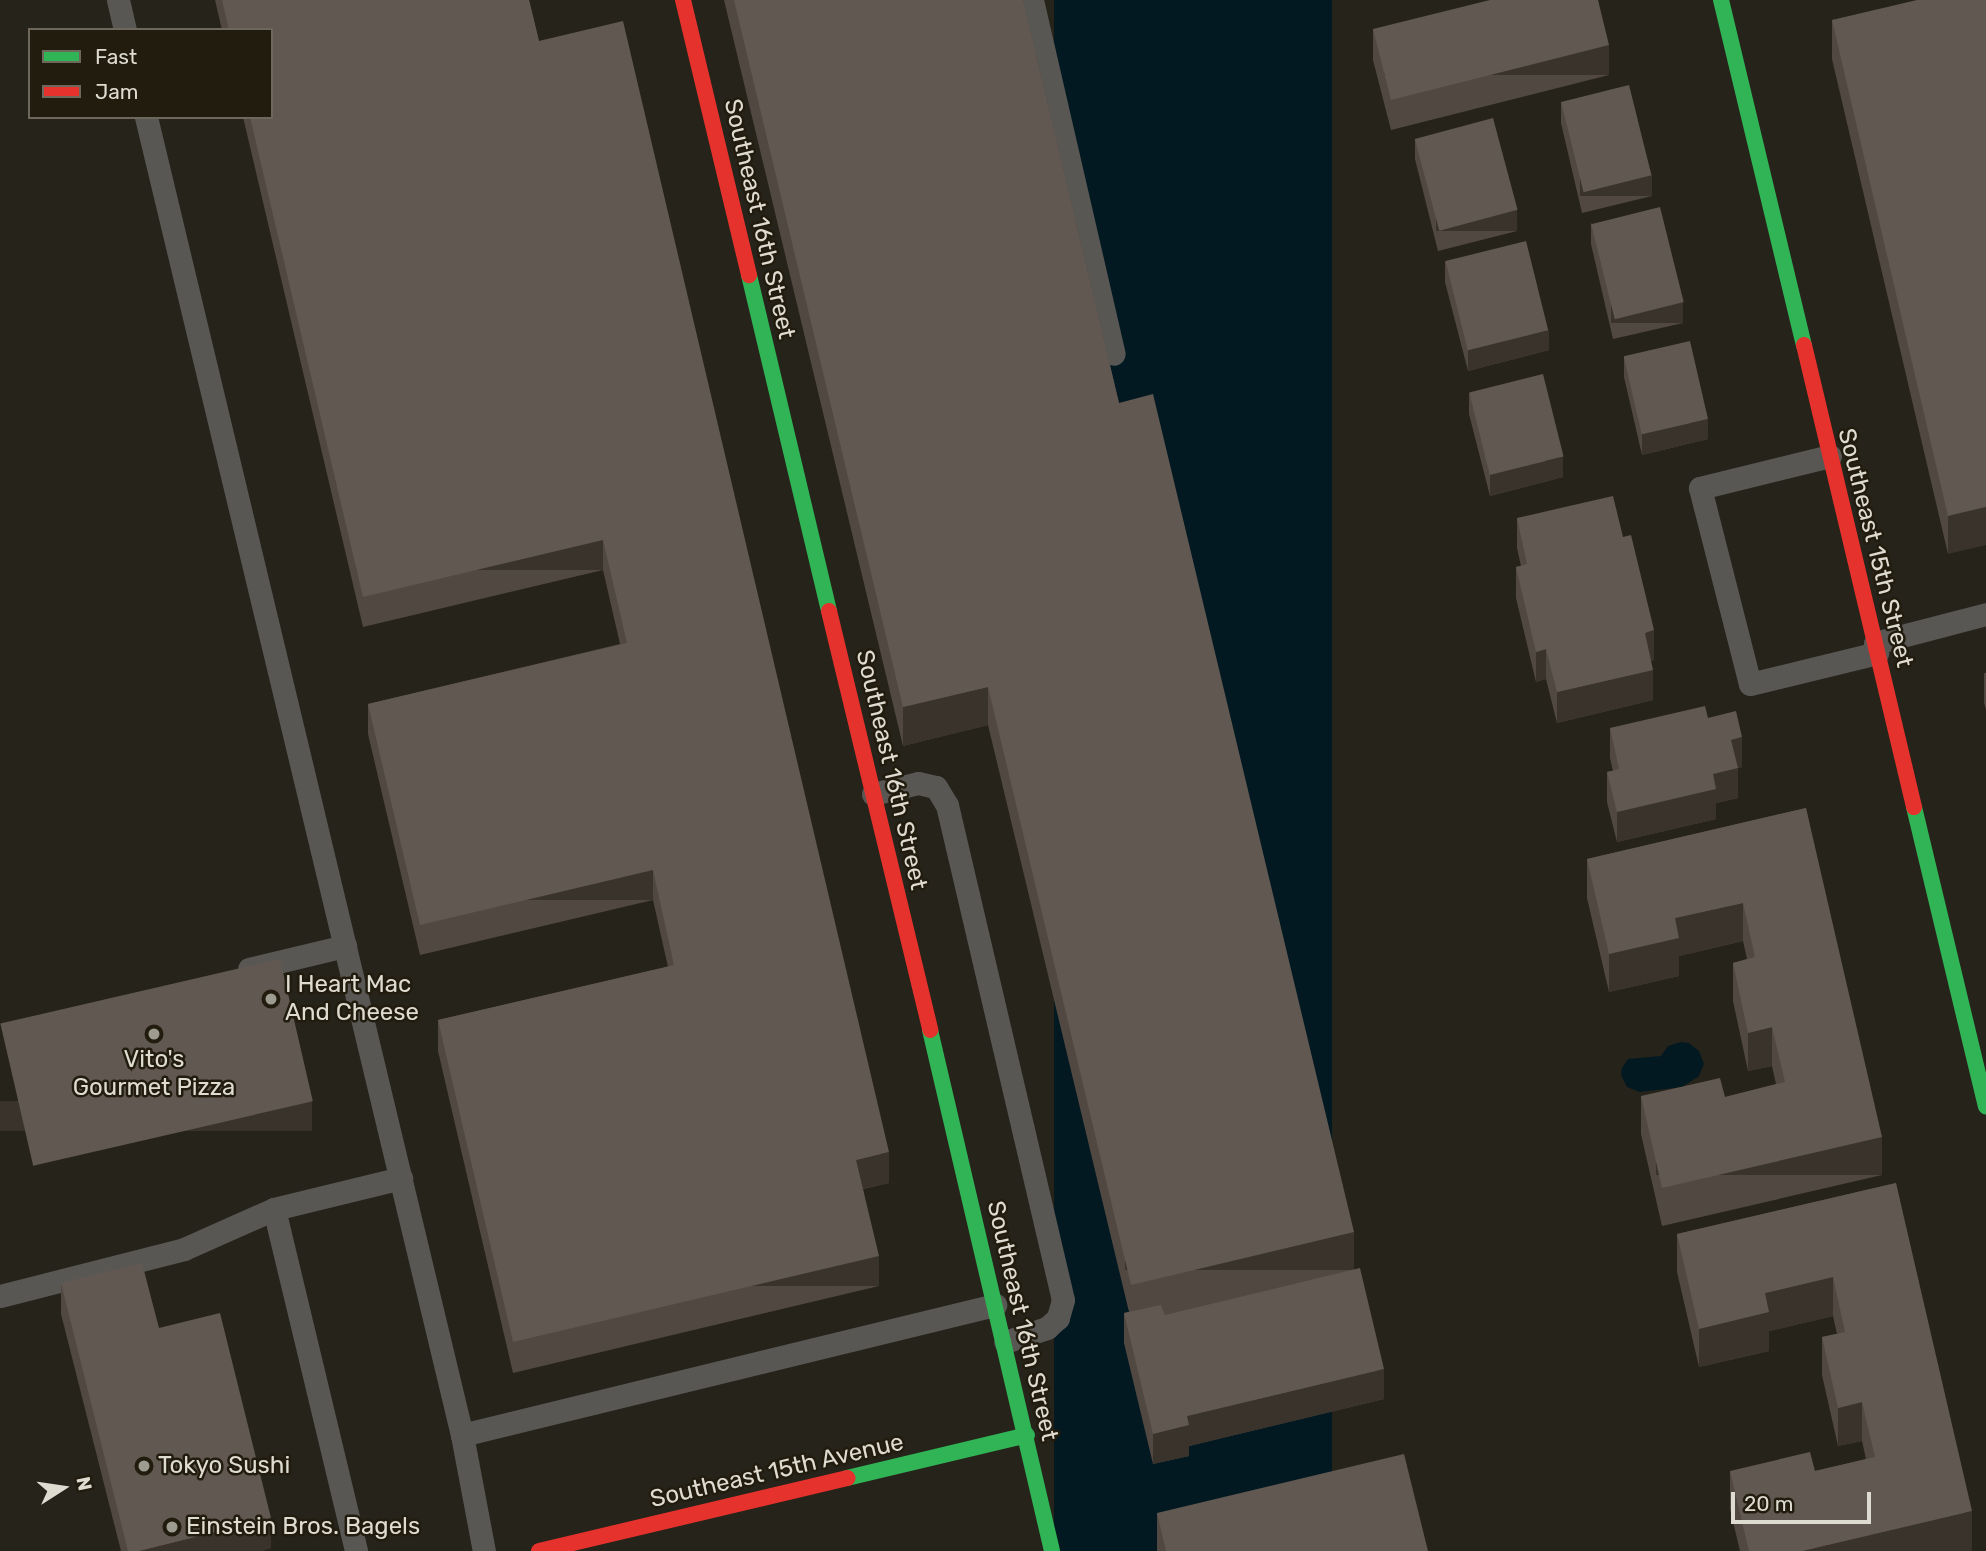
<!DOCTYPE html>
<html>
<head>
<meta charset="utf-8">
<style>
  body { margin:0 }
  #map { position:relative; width:1986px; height:1551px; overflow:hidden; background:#26231b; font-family:Rubik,sans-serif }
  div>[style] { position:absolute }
  .water>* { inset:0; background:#031921; transform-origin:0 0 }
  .lane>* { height:23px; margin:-11.5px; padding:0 11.5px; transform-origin:11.5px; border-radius:11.5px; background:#595754 }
  .fast>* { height:16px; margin:-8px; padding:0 8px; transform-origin:8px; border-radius:8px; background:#30b455 }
  .jam>* { height:16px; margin:-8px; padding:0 8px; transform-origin:8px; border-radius:8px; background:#e5322d }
  .wall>* { inset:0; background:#524842 }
  .shaded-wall>* { inset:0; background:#3a332c; transform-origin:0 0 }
  .building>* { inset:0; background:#615851; transform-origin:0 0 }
  .dots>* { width:19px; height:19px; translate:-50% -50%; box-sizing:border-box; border:4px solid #211c0d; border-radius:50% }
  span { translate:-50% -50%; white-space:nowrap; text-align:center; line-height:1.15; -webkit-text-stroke:5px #211c0d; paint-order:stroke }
  .street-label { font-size:24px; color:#dedbd1 }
  .poi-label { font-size:24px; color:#dedbd1 }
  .left { translate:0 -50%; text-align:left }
  .legend { position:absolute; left:28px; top:28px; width:245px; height:91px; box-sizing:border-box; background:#211c0d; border:2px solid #6d685b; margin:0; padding:9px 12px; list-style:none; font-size:21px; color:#dedbd1 }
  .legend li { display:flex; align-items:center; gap:14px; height:35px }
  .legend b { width:35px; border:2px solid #6d685b }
  .north { position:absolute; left:28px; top:1453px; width:70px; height:70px; -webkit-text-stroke:5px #211c0d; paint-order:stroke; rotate:78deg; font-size:19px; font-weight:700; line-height:28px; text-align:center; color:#dedbd1 }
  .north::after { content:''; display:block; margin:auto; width:24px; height:32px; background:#dedbd1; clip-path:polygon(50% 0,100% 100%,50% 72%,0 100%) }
  .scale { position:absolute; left:1731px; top:1492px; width:140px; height:32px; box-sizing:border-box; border:4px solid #dedbd1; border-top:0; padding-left:9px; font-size:21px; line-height:24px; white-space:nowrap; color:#dedbd1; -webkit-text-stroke:5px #211c0d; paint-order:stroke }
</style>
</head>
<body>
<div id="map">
  <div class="water">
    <i style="left:1054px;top:0;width:278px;height:1593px"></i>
    <i style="clip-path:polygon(1681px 1042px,1689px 1043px,1699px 1051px,1704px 1064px,1699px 1076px,1682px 1087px,1640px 1092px,1627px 1087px,1621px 1075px,1622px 1068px,1628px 1059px,1661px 1056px,1668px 1046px)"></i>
  </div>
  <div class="lane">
    <i style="left:118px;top:0;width:31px;rotate:77deg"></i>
    <i style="left:1032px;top:0;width:363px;rotate:77deg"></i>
    <i style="left:146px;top:117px;width:1355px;rotate:76.52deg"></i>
    <i style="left:462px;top:1435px;width:118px;rotate:79.3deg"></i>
    <i style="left:1830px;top:456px;width:134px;rotate:166.2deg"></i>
    <i style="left:1700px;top:488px;width:202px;rotate:75.7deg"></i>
    <i style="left:1750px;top:684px;width:131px;rotate:-13.7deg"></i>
    <i style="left:1875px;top:643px;width:115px;rotate:-14.6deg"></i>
    <i style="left:873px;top:794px;width:46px;rotate:-13.7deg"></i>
    <i style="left:918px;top:783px;width:18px;rotate:13deg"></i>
    <i style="left:936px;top:787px;width:21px;rotate:59deg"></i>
    <i style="left:947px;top:805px;width:508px;rotate:76.81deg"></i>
    <i style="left:1063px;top:1300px;width:19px;rotate:106deg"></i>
    <i style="left:1058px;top:1318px;width:15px;rotate:138deg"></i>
    <i style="left:1047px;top:1328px;width:44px;rotate:161.6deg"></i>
    <i style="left:249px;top:969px;width:99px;rotate:-13.5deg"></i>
    <i style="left:274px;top:1209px;width:352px;rotate:76.5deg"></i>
    <i style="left:0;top:1296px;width:190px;rotate:-14.3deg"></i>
    <i style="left:184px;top:1249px;width:98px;rotate:-24deg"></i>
    <i style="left:274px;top:1209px;width:131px;rotate:-13.7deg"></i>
    <i style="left:462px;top:1435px;width:549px;rotate:-13.71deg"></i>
  </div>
  <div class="fast">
    <i style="left:1721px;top:0;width:355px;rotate:76.5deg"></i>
    <i style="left:749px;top:275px;width:345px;rotate:76.6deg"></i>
    <i style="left:1914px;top:807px;width:308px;rotate:76.5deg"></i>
    <i style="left:930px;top:1030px;width:535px;rotate:76.82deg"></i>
    <i style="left:847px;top:1478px;width:185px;rotate:-13.4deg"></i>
  </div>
  <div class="jam">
    <i style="left:683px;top:0;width:283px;rotate:76.5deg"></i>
    <i style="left:1804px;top:345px;width:475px;rotate:76.6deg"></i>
    <i style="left:829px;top:611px;width:431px;rotate:76.4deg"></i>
    <i style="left:539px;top:1551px;width:317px;rotate:-13.3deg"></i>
  </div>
  <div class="wall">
    <i style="clip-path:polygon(215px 0,529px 0,539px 41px,889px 1183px,863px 1189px,879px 1286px,513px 1373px,438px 1051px,438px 1020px,668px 967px,653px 900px,420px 955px,368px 734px,368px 704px,620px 644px,603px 570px,363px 627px,243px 117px,271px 117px,271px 30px,222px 30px)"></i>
    <i style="clip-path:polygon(724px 0,1023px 0,1119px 403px,1354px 1270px,1384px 1399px,1189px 1446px,1189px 1456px,1153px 1464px,1124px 1343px,1124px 1313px,1129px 1312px,988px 725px,903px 746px)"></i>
    <i style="clip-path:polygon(1986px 0,1948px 554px,1832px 59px,1832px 20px)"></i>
    <i style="clip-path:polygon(1373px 29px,1609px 75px,1391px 130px,1373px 60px)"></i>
    <i style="clip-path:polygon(1561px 102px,1652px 196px,1582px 213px,1561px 123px)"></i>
    <i style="clip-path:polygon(1415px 139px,1517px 231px,1438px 251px,1415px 159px)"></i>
    <i style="clip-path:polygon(1591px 223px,1683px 323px,1613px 339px,1591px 244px)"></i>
    <i style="clip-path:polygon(1445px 261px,1549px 350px,1468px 371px,1445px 282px)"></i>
    <i style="clip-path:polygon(1624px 357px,1708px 439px,1642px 455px,1624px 377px)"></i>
    <i style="clip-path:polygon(1469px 393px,1563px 477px,1490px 496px,1469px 414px)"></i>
    <i style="clip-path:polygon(1517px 518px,1623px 537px,1654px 660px,1651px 661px,1653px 700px,1557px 723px,1546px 679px,1536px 682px,1516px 598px,1516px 567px,1521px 566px,1517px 548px)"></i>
    <i style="clip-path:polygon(1984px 673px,1986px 673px,1986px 710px,1984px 703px)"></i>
    <i style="clip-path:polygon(1708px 718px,1742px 767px,1738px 768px,1738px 798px,1716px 803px,1716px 819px,1617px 842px,1607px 802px,1607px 772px,1613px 771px,1610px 758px,1610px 728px)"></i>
    <i style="clip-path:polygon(1806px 808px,1882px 1175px,1662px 1226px,1641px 1134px,1641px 1096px,1725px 1097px,1776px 1084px,1772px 1066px,1748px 1071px,1733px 1001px,1733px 963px,1747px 959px,1743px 941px,1679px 956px,1679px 976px,1609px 992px,1587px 898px,1587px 859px)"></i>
    <i style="clip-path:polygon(1896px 1183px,1972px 1550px,1968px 1551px,1740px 1551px,1730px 1509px,1730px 1471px,1815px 1471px,1866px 1459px,1862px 1441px,1838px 1446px,1822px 1375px,1822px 1337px,1837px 1334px,1833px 1316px,1769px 1331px,1769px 1351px,1699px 1367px,1677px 1272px,1677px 1234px)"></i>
    <i style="clip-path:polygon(61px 1283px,159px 1328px,271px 1548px,261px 1551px,121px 1551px,61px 1314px)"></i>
    <i style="clip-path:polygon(1157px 1513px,1428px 1551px,1157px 1551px)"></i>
  </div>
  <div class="shaded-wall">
    <i style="left:1609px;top:45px;width:30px;height:225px;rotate:90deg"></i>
    <i style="left:1652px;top:175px;width:21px;height:72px;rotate:90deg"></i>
    <i style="left:1517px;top:210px;width:21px;height:81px;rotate:90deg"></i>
    <i style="left:1683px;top:302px;width:21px;height:72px;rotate:90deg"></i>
    <i style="clip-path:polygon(1549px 330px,1549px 350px,1468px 371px,1468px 350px)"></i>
    <i style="clip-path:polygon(1708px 419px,1708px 439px,1642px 455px,1642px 434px)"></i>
    <i style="clip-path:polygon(1563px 457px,1563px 477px,1490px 496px,1490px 475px)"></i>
    <i style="clip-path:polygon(1986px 507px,1986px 545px,1948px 554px,1948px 516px)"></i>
    <i style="left:603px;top:540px;width:30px;height:247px;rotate:90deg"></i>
    <i style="clip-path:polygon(1654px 630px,1654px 660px,1645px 663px,1645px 633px)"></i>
    <i style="clip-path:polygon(1546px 649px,1546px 679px,1536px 682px,1536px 652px)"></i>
    <i style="clip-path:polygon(1653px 670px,1653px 700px,1557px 723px,1557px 692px)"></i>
    <i style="clip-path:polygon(988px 687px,988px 725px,903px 746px,903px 707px)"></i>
    <i style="clip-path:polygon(1742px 737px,1742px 767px,1738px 768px,1738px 798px,1716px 803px,1716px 819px,1617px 842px,1617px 812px,1713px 774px,1731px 740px)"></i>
    <i style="left:653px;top:870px;width:30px;height:239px;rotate:90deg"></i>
    <i style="clip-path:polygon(1743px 903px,1743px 941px,1679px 956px,1679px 976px,1609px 992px,1609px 954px,1675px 918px)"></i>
    <i style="clip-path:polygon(1772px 1027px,1772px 1066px,1748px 1071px,1748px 1033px)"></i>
    <i style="left:312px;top:1101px;width:30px;height:320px;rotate:90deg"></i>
    <i style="left:1882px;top:1137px;width:38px;height:226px;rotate:90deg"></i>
    <i style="clip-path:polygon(889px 1152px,889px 1183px,856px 1190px,856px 1160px)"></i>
    <i style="left:1354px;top:1232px;width:38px;height:229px;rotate:90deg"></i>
    <i style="left:879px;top:1256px;width:30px;height:376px;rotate:90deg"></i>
    <i style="clip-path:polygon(1833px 1277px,1833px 1316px,1769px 1331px,1769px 1351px,1699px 1367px,1699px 1329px,1765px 1293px)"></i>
    <i style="clip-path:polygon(1384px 1369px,1384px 1399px,1189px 1446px,1189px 1456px,1153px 1464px,1153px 1434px,1187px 1416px)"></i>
    <i style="clip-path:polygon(1862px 1402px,1862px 1441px,1838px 1446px,1838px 1408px)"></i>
    <i style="clip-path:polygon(1972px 1511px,1972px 1550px,1968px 1551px,1802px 1551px)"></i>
    <i style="clip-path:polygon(271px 1518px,271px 1548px,261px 1551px,139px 1551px)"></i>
  </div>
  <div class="building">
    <i style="clip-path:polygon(222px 0,529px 0,539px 41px,623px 21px,889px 1152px,856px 1160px,879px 1256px,513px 1342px,438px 1020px,674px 965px,653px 870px,420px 925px,368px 704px,627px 643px,603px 540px,363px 597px,250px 117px,271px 117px,271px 30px,229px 30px)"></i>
    <i style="clip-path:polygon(734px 0,1023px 0,1119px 403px,1153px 394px,1354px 1232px,1131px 1285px,988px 687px,903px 707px)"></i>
    <i style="clip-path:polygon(1490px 0,1598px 0,1609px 45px,1391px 100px,1373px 29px)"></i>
    <i style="clip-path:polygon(1917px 0,1986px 0,1986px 507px,1948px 516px,1832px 20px)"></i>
    <i style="left:1629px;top:85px;width:93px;height:70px;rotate:76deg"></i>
    <i style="left:1493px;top:118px;width:95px;height:81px;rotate:75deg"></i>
    <i style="left:1660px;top:207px;width:98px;height:71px;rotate:76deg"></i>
    <i style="left:1526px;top:241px;width:92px;height:83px;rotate:76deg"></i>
    <i style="left:1690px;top:341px;width:80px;height:68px;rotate:77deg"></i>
    <i style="left:1543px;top:374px;width:85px;height:76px;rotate:76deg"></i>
    <i style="clip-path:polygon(1613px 496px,1623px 537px,1631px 535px,1654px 630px,1645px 633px,1653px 670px,1557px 692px,1546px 649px,1536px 652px,1516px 567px,1527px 564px,1517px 518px)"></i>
    <i style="clip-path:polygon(1705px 706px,1708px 718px,1736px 711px,1742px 737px,1731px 740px,1738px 768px,1713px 774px,1716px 789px,1617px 812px,1607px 772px,1619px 769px,1610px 728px)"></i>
    <i style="clip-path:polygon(1806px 808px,1882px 1137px,1662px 1188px,1641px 1096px,1720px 1078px,1725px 1097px,1785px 1082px,1772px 1027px,1748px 1033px,1733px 963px,1755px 957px,1743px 903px,1675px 918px,1679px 938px,1609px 954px,1587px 859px)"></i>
    <i style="left:280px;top:959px;width:146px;height:287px;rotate:77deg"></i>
    <i style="clip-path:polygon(1896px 1183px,1972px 1511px,1802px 1551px,1749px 1551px,1730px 1471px,1810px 1452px,1815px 1471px,1875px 1457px,1862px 1402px,1838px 1408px,1822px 1337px,1845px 1332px,1833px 1277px,1765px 1293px,1769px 1312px,1699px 1329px,1677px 1234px)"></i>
    <i style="clip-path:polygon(142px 1263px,159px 1328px,220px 1313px,271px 1518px,139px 1551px,128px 1551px,61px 1283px)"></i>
    <i style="clip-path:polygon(1360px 1268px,1384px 1369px,1187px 1416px,1189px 1425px,1153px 1434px,1124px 1313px,1161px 1305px,1165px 1315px)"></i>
    <i style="clip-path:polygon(1404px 1454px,1428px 1551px,1166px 1551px,1157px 1513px)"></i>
  </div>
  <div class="dots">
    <i style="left:271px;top:999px;background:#9e9b91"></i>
    <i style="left:154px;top:1034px;background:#9e9b91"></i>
    <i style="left:144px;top:1466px;background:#9e9b91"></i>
    <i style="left:172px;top:1527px;background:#9e9b91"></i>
  </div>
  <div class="street-label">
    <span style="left:759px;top:219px;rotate:77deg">Southeast 16th Street</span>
    <span style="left:1875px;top:548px;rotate:76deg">Southeast 15th Street</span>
    <span style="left:891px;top:770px;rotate:77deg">Southeast 16th Street</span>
    <span style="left:1022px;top:1321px;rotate:77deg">Southeast 16th Street</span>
    <span style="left:777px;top:1471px;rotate:-13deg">Southeast 15th Avenue</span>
  </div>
  <div class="poi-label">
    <span class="left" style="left:285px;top:999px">I Heart Mac<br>And Cheese</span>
    <span style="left:154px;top:1074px">Vito's<br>Gourmet Pizza</span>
    <span class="left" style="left:158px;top:1466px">Tokyo Sushi</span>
    <span class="left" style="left:186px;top:1527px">Einstein Bros. Bagels</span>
  </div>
  <ul class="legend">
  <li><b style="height:9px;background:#30b455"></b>Fast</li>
  <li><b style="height:9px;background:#e5322d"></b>Jam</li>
  </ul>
  <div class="north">N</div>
  <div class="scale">20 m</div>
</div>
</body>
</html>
